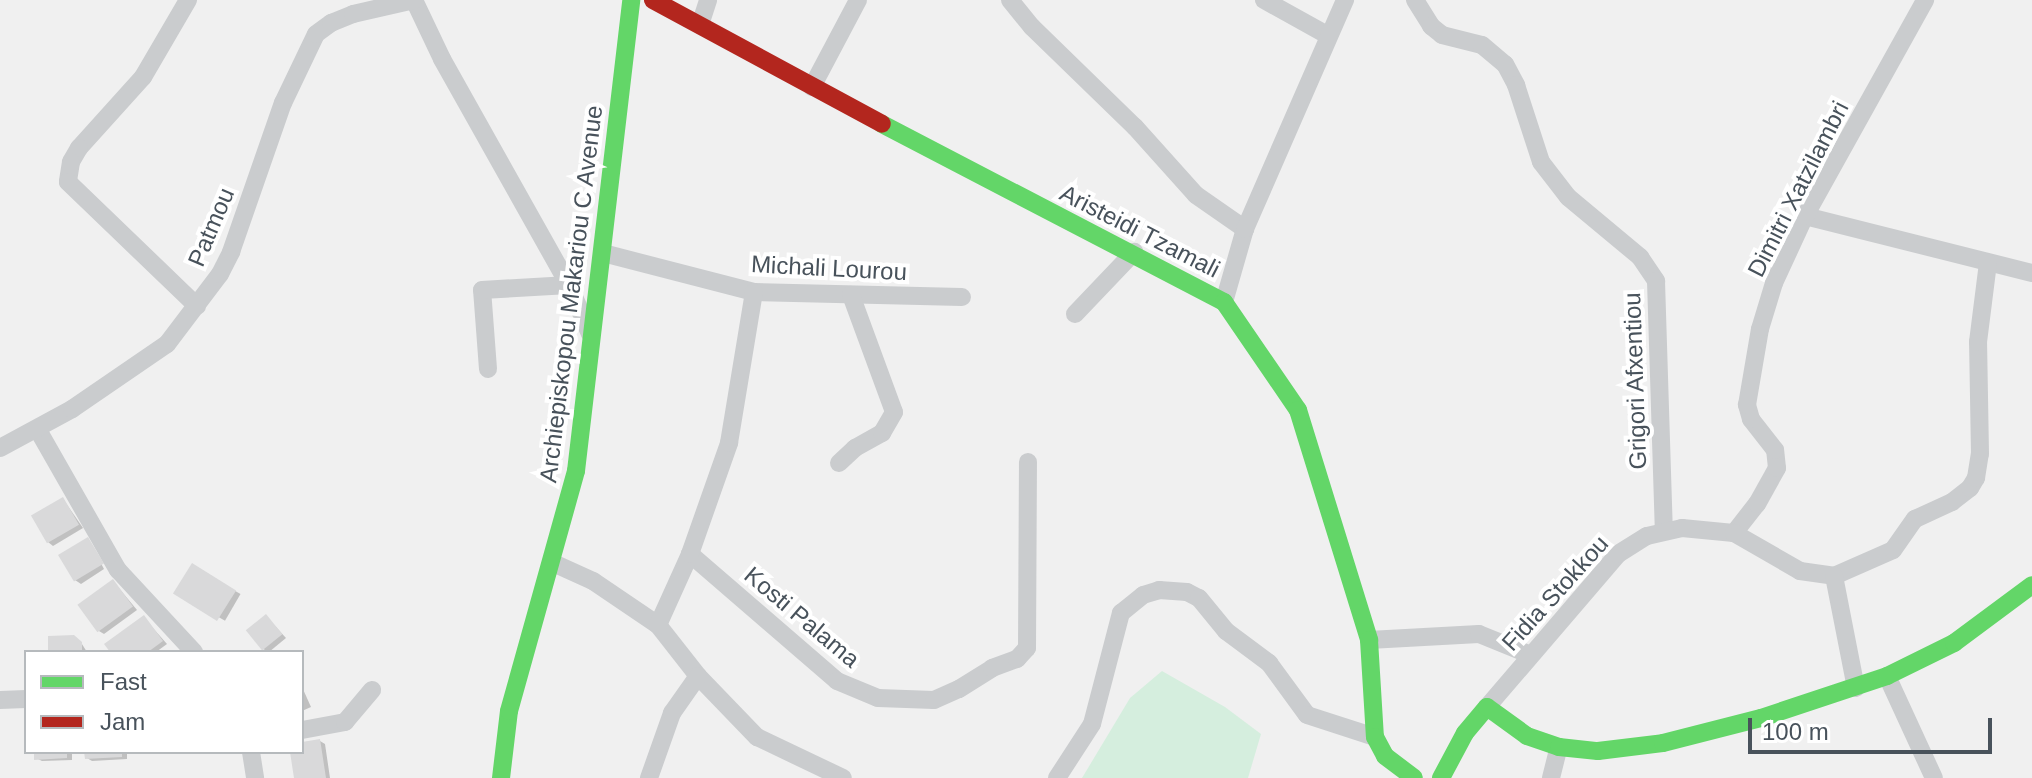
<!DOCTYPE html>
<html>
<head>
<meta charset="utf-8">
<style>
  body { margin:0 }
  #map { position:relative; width:2032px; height:778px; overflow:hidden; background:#f0f0f0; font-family:Helvetica,sans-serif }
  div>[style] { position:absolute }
  .green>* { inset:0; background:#d5eede }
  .shadow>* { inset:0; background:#0003; transform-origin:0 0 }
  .building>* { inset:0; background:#d9d9da; transform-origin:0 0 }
  .street>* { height:18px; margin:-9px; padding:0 9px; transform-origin:9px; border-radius:9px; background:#caccce }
  .fast>* { height:18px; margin:-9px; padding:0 9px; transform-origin:9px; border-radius:9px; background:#63d668 }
  .jam>* { height:18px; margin:-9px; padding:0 9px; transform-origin:9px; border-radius:9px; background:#b3261e }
  span { translate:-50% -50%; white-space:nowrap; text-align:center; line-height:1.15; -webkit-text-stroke:8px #fff; paint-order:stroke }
  .street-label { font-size:24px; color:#48525b }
  .legend { position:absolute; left:24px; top:650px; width:280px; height:104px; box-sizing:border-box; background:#fff; border:2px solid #b6babd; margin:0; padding:10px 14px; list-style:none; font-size:24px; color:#48525b }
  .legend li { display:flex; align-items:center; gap:16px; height:40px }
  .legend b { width:40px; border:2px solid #b6babd }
  .scale { position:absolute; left:1748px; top:718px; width:244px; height:36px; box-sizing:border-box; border:4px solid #48525b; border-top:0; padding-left:10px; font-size:24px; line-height:28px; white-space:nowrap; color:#48525b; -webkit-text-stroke:6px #fff; paint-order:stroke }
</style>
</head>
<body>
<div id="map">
  <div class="green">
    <i style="clip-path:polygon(1162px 671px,1225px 707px,1261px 734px,1248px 778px,1082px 778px,1130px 698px)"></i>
  </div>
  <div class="shadow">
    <i style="clip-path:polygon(63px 499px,83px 528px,53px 546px,48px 542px)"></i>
    <i style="clip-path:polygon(88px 539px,104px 569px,81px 584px,75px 580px)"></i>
    <i style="left:192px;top:566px;width:56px;height:31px;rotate:30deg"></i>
    <i style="clip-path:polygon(113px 581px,137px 610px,104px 634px,99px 631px)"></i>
    <i style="clip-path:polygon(266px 616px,286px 638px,269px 652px,263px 649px)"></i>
    <i style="clip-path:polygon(144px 618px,167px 644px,156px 652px,113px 652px)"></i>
    <i style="clip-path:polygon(80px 641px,87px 652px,50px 652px)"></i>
    <i style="clip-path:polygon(302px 687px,311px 707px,302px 711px)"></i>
    <i style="clip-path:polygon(320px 741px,325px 744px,330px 778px,296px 778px,292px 752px,302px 752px,302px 744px)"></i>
    <i style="clip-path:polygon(36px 752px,72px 752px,72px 760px,42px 761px,36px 758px)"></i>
    <i style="clip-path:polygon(86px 752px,127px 752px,127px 759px,92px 761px,87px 758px)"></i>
  </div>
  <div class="building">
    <i style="left:63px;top:497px;width:32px;height:37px;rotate:60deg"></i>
    <i style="left:88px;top:537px;width:31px;height:35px;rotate:59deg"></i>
    <i style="left:192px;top:563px;width:52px;height:36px;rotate:32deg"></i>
    <i style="left:113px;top:579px;width:34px;height:44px;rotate:54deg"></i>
    <i style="left:266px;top:614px;width:26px;height:26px;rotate:51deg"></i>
    <i style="clip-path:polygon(144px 615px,163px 641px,148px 652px,110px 652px,104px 644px)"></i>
    <i style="clip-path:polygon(74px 635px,82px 642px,82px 652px,48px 652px,48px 636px)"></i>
    <i style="clip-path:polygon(320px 739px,326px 778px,294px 778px,290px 752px,302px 752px,302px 742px)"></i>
    <i style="clip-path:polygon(34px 752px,67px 752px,67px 758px,34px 760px)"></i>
    <i style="clip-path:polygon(84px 752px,122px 752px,122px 757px,85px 759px)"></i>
  </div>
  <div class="street">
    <i style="left:188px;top:0;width:89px;rotate:120.3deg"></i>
    <i style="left:143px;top:77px;width:96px;rotate:132deg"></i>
    <i style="left:79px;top:148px;width:16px;rotate:120deg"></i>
    <i style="left:71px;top:162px;width:20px;rotate:99deg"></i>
    <i style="left:68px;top:182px;width:179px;rotate:43.9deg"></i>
    <i style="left:414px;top:0;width:65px;rotate:64.6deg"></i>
    <i style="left:442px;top:59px;width:259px;rotate:60.7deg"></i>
    <i style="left:569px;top:285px;width:53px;rotate:66.8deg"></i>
    <i style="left:1010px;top:0;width:35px;rotate:51deg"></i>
    <i style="left:1032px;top:27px;width:144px;rotate:44.2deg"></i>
    <i style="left:1135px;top:127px;width:91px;rotate:48.1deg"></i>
    <i style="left:1196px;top:195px;width:60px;rotate:34.8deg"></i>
    <i style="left:1264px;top:0;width:74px;rotate:29deg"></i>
    <i style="left:1415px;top:0;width:31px;rotate:58deg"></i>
    <i style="left:1431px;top:26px;width:14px;rotate:39deg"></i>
    <i style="left:1442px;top:35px;width:41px;rotate:14deg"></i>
    <i style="left:1482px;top:45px;width:30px;rotate:40deg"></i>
    <i style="left:1505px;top:64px;width:24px;rotate:62deg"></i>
    <i style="left:1516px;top:85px;width:81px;rotate:72deg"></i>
    <i style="left:1541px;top:162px;width:44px;rotate:52.4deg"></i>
    <i style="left:1568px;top:197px;width:94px;rotate:39.8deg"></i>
    <i style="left:1640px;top:257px;width:29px;rotate:56deg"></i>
    <i style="left:1656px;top:281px;width:249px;rotate:88.2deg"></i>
    <i style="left:700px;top:25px;width:26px;rotate:-72deg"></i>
    <i style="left:812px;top:87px;width:98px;rotate:-62.1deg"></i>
    <i style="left:1805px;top:216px;width:234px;rotate:14.1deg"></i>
    <i style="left:603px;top:253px;width:156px;rotate:14.5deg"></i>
    <i style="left:754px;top:292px;width:208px;rotate:1.4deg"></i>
    <i style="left:1224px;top:302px;width:76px;rotate:-74deg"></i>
    <i style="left:1245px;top:229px;width:250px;rotate:-66.4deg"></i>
    <i style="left:1075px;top:314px;width:86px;rotate:-46.4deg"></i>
    <i style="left:488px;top:369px;width:79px;rotate:-94.3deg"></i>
    <i style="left:482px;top:290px;width:87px;rotate:-3.3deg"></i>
    <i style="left:38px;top:430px;width:161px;rotate:60.3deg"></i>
    <i style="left:118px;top:570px;width:112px;rotate:47.2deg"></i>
    <i style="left:0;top:448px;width:82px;rotate:-28.4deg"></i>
    <i style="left:72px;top:409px;width:115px;rotate:-34.4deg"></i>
    <i style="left:167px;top:344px;width:88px;rotate:-52.9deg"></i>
    <i style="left:220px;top:274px;width:25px;rotate:-63deg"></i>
    <i style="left:231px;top:252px;width:158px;rotate:-70.8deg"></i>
    <i style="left:283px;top:103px;width:76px;rotate:-64.4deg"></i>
    <i style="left:316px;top:34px;width:19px;rotate:-36deg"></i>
    <i style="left:331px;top:23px;width:24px;rotate:-22deg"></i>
    <i style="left:353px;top:14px;width:63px;rotate:-12.9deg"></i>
    <i style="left:839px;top:463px;width:22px;rotate:-43deg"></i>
    <i style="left:855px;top:448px;width:31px;rotate:-29deg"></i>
    <i style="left:882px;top:433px;width:24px;rotate:-60deg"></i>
    <i style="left:894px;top:412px;width:125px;rotate:-110.2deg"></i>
    <i style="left:1734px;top:533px;width:37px;rotate:-52deg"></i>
    <i style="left:1757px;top:504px;width:41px;rotate:-60.9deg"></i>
    <i style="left:1777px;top:468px;width:18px;rotate:-96deg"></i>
    <i style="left:1775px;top:450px;width:39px;rotate:-128deg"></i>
    <i style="left:1751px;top:419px;width:15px;rotate:-106deg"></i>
    <i style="left:1747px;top:405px;width:77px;rotate:-80.3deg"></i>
    <i style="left:1760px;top:329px;width:48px;rotate:-73.1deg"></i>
    <i style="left:1774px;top:283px;width:74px;rotate:-65.2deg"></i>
    <i style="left:1805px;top:216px;width:247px;rotate:-60.9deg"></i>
    <i style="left:690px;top:554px;width:194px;rotate:40.8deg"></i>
    <i style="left:837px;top:681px;width:44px;rotate:22.5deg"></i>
    <i style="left:878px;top:698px;width:56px;rotate:2deg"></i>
    <i style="left:934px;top:700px;width:27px;rotate:-24deg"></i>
    <i style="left:959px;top:689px;width:39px;rotate:-32deg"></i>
    <i style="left:992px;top:668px;width:27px;rotate:-20deg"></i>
    <i style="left:1017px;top:659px;width:15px;rotate:-48deg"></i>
    <i style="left:1027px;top:648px;width:186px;rotate:-89.7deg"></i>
    <i style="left:551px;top:562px;width:46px;rotate:24.3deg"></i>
    <i style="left:593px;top:581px;width:78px;rotate:34.1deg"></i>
    <i style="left:658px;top:625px;width:65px;rotate:51.9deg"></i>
    <i style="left:698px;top:676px;width:85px;rotate:46deg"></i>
    <i style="left:757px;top:737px;width:95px;rotate:25.5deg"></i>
    <i style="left:1834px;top:576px;width:64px;rotate:-23.8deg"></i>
    <i style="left:1893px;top:550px;width:38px;rotate:-55deg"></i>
    <i style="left:1915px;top:519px;width:41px;rotate:-24.7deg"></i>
    <i style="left:1952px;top:502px;width:23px;rotate:-38deg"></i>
    <i style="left:1970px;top:488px;width:12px;rotate:-59deg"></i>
    <i style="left:1976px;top:478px;width:24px;rotate:-81deg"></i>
    <i style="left:1980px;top:454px;width:112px;rotate:-91deg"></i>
    <i style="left:1978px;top:342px;width:80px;rotate:-82.8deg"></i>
    <i style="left:658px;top:625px;width:78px;rotate:-65.7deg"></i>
    <i style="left:690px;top:554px;width:118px;rotate:-70.6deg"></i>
    <i style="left:729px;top:443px;width:153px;rotate:-80.6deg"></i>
    <i style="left:1369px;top:640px;width:110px;rotate:-3.1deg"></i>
    <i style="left:1479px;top:634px;width:56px;rotate:22deg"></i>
    <i style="left:1887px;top:676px;width:112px;rotate:65.3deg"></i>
    <i style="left:0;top:700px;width:26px;rotate:-2deg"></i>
    <i style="left:1487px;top:707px;width:201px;rotate:-49.4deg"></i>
    <i style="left:1618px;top:554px;width:34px;rotate:-32deg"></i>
    <i style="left:1647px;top:536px;width:36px;rotate:-13deg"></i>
    <i style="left:1682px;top:528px;width:52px;rotate:5.5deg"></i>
    <i style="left:1734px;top:533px;width:76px;rotate:29.9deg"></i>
    <i style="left:1800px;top:571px;width:34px;rotate:8deg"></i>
    <i style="left:1834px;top:576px;width:114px;rotate:78.9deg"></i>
    <i style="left:302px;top:730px;width:44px;rotate:-10.5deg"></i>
    <i style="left:345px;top:722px;width:42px;rotate:-49.8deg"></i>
    <i style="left:251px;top:752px;width:26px;rotate:81deg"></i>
    <i style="left:649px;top:778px;width:69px;rotate:-70.5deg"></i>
    <i style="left:672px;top:713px;width:45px;rotate:-54.9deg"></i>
    <i style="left:1057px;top:778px;width:64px;rotate:-57.1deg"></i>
    <i style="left:1092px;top:724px;width:115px;rotate:-75.4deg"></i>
    <i style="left:1121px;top:613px;width:28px;rotate:-39deg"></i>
    <i style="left:1143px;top:595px;width:17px;rotate:-17deg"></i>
    <i style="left:1159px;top:590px;width:28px;rotate:4deg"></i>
    <i style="left:1187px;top:592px;width:13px;rotate:27deg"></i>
    <i style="left:1199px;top:598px;width:43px;rotate:50.7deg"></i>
    <i style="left:1226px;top:631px;width:54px;rotate:36.7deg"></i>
    <i style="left:1269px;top:663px;width:64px;rotate:53.8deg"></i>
    <i style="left:1307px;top:715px;width:71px;rotate:17.9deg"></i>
    <i style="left:1551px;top:778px;width:32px;rotate:-76deg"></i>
  </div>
  <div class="fast">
    <i style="left:882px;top:124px;width:386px;rotate:27.5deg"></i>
    <i style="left:1224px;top:302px;width:131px;rotate:55.6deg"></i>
    <i style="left:1298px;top:410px;width:241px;rotate:72.8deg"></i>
    <i style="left:1369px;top:640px;width:97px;rotate:86.5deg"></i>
    <i style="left:1375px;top:737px;width:21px;rotate:62deg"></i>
    <i style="left:1385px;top:756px;width:36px;rotate:37deg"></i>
    <i style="left:501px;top:778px;width:67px;rotate:-83.2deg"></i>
    <i style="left:509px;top:711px;width:249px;rotate:-74.4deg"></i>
    <i style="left:576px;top:471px;width:474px;rotate:-83.3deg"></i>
    <i style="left:1441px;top:778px;width:51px;rotate:-61.9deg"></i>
    <i style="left:1465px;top:733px;width:34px;rotate:-50deg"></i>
    <i style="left:1487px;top:707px;width:49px;rotate:35.9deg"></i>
    <i style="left:1527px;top:736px;width:34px;rotate:19deg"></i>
    <i style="left:1559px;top:747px;width:39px;rotate:6deg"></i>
    <i style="left:1598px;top:751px;width:65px;rotate:-7deg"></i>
    <i style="left:1663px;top:743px;width:101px;rotate:-14.3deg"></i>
    <i style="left:1761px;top:718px;width:133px;rotate:-18.4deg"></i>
    <i style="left:1887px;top:676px;width:75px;rotate:-26.2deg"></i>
    <i style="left:1954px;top:643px;width:97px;rotate:-36.6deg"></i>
  </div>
  <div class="jam">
    <i style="left:653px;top:0;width:260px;rotate:28.4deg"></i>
  </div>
  <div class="street-label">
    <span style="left:1798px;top:189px;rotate:-63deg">Dimitri Xatzilambri</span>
    <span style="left:211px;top:227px;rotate:-67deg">Patmou</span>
    <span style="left:1140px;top:231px;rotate:27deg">Aristeidi Tzamali</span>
    <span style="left:829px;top:268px;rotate:3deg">Michali Lourou</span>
    <span style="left:571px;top:294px;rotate:-83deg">Archiepiskopou Makariou C Avenue</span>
    <span style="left:1635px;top:381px;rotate:-92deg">Grigori Afxentiou</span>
    <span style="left:1555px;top:593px;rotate:-48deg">Fidia Stokkou</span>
    <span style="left:802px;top:617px;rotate:40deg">Kosti Palama</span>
  </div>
  <ul class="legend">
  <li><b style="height:10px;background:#63d668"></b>Fast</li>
  <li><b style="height:10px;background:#b3261e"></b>Jam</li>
  </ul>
  <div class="scale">100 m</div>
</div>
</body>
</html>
